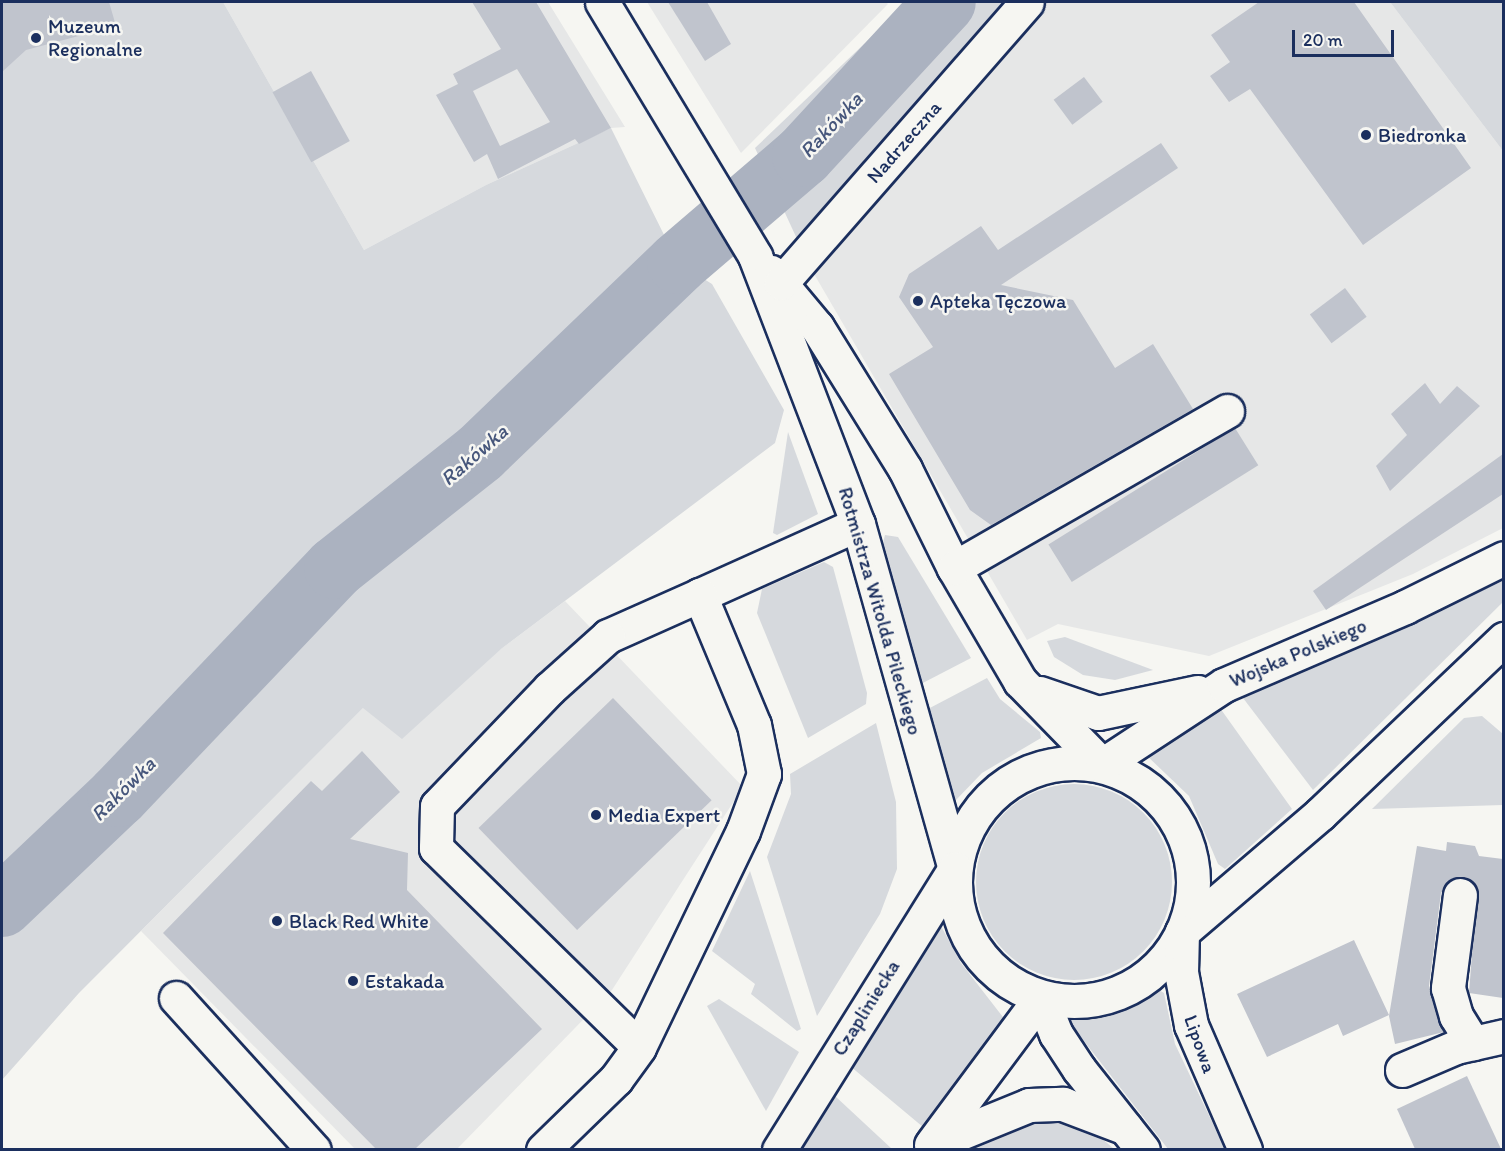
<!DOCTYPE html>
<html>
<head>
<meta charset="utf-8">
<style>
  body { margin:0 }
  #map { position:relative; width:1505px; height:1151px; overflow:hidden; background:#f6f6f2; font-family:Itim,sans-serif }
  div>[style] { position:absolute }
  .built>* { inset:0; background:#e6e7e7 }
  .green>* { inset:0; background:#d6d9dd }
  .round { border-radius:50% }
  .river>* { height:62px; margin:-31px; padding:0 31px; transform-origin:31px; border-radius:31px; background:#abb2c0 }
  .building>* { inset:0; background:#c0c4cd; transform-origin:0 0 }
  .roads { filter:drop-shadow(2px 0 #1b2f5e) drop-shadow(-2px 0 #1b2f5e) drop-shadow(0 2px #1b2f5e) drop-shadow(0 -2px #1b2f5e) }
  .minor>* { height:33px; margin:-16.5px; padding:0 16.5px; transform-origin:16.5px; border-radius:16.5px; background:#f6f6f2 }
  .minor>.ring { margin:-16.5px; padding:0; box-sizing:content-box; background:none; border:33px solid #f6f6f2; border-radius:50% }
  .dots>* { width:16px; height:16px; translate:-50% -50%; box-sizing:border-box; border:3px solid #f6f6f2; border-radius:50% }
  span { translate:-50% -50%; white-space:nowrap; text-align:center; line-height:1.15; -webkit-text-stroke:5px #f6f6f2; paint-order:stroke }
  .poi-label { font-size:20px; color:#1b2f5e }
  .left { translate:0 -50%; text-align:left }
  .street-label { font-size:20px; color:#1b2f5e }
  .water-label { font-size:21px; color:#46567b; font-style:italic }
  .frame { position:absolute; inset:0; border:3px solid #1b2f5e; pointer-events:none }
  .scale { position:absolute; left:1292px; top:30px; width:102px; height:27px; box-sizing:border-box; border:3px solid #1b2f5e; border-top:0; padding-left:8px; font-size:18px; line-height:21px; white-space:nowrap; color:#1b2f5e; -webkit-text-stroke:4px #f6f6f2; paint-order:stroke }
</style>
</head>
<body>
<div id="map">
  <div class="built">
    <i style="clip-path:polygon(223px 2px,548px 2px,625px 127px,611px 128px,486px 185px,364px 250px)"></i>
    <i style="clip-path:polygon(647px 2px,886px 2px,888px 4px,741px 153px)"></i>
    <i style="clip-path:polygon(1049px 2px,1390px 2px,1503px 151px,1503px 528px,1413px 574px,1209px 656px,1058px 624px,1027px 640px,810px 267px)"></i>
    <i style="clip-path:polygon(565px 601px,743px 787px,612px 990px,457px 1149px,355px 1149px,141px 931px,363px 708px,501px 649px)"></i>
  </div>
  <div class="green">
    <i style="clip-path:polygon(2px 2px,223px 2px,364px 250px,486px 185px,611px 128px,678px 263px,712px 284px,784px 410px,775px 443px,501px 649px,402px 739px,363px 708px,79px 993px,2px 1080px)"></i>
    <i style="clip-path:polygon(908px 2px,1049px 2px,810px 267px,755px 148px)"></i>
    <i style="clip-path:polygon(1390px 2px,1503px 2px,1503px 151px)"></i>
    <i style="clip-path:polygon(788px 432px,818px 514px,777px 535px,773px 533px)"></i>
    <i style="clip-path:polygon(885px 535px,898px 537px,971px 658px,917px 686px,882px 547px)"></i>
    <i style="clip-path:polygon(824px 562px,833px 567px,867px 693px,866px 704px,808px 738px,757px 613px,762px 589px)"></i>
    <i style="clip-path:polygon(1503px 581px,1503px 602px,1313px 790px,1243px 698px)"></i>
    <i style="clip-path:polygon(1065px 637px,1153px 670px,1115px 680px,1083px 675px,1054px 657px,1047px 641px)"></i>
    <i style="clip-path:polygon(987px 678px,1000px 699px,1040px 732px,1041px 738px,982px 773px,955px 801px,926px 710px)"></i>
    <i style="clip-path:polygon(1220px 708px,1292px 809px,1225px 869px,1218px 864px,1189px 796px,1144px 753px)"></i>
    <i style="clip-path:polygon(1482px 716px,1503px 734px,1503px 805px,1372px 809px,1464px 718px)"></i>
    <i style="clip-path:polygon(876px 723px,896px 802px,897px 869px,880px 914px,817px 1016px,767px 857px,791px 794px,790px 774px)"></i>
    <i class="round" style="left:976px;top:784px;width:196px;height:196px"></i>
    <i style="clip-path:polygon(750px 871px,801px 1029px,797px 1031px,751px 994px,755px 984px,712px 951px)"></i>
    <i style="clip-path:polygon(941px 926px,961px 963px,1006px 1021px,923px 1127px,850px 1066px,929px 931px)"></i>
    <i style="clip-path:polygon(1159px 990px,1164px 993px,1175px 1044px,1225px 1149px,1168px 1149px,1073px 1027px,1071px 1019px,1126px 1010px)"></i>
    <i style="clip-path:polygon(719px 999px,799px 1052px,766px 1111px,707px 1006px)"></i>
    <i style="clip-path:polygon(835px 1096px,892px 1149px,802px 1149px)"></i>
    <i style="clip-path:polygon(1043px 1118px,1092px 1130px,1114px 1149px,967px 1150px,994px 1131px)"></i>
  </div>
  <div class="river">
    <i style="left:2px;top:906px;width:160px;rotate:-43.5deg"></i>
    <i style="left:118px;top:796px;width:315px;rotate:-46.4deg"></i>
    <i style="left:335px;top:568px;width:185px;rotate:-38.4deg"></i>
    <i style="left:480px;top:453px;width:274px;rotate:-43.8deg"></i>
    <i style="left:678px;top:263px;width:165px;rotate:-40.6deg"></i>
    <i style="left:803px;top:156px;width:209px;rotate:-47.3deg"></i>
  </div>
  <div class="building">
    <i style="clip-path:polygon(2px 2px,109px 2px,116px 26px,26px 50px,2px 72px)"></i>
    <i style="clip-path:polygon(evenodd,472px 2px,536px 2px,611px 128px,579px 144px,575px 139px,498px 179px,487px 154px,474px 162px,436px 95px,458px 84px,453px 74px,501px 49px,472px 2px,517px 69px,550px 122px,500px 146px,473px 91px,517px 69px)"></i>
    <i style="clip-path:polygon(668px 2px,707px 2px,731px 44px,705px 61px)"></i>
    <i style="clip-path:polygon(1259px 2px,1354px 2px,1471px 168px,1363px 245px,1250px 89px,1229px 102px,1210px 76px,1230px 62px,1211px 35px)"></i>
    <i style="left:311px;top:71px;width:80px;height:44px;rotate:61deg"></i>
    <i style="left:1084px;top:77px;width:31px;height:38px;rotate:53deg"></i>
    <i style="clip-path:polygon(1161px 143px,1178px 168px,1001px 285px,1073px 300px,1115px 368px,1153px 344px,1193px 409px,991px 525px,970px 510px,889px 374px,933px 347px,899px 297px,909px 274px,981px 226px,998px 250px)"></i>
    <i style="left:1345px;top:288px;width:36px;height:44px;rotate:53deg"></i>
    <i style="clip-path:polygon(1425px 383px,1440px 404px,1457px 386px,1480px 406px,1390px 491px,1376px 466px,1407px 435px,1391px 414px)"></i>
    <i style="left:1235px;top:428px;width:44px;height:220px;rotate:58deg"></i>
    <i style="clip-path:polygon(1503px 454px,1503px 494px,1326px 610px,1313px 591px)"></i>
    <i style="left:613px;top:698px;width:142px;height:187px;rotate:46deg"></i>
    <i style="clip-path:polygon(362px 751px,400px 792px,350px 839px,408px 853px,407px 890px,542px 1029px,415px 1149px,376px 1149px,163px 933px,311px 781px,322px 791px)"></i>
    <i style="clip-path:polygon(1447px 842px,1475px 846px,1479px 856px,1503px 859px,1503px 998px,1469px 993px,1477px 888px,1463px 877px,1452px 878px,1441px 893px,1429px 986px,1444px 1032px,1395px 1044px,1389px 1016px,1417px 846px,1446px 851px)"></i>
    <i style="clip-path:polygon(1354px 940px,1389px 1015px,1343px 1036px,1338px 1024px,1267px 1057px,1237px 994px)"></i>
    <i style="clip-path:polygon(1467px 1076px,1501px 1149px,1415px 1149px,1397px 1109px)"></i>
  </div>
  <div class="roads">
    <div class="minor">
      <i style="left:602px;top:2px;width:297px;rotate:58.9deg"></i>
      <i style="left:755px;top:256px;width:287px;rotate:69deg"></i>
      <i style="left:858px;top:524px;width:357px;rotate:74.3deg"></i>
      <i style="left:771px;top:272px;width:72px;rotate:50.1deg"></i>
      <i style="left:817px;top:327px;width:167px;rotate:58.2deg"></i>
      <i style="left:905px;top:469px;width:110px;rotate:63.7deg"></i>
      <i style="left:954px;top:568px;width:131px;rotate:59.7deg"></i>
      <i style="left:1020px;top:681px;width:117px;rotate:45.7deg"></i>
      <i style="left:781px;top:283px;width:373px;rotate:-48.8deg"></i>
      <i style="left:954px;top:568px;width:315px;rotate:-29.9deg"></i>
      <i style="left:700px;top:595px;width:173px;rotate:-24.2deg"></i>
      <i style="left:1040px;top:693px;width:61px;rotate:19deg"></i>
      <i style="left:1098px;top:713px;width:102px;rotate:-11.9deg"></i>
      <i class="ring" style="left:955px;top:763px;width:205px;height:205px"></i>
      <i style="left:1102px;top:765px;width:146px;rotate:-33.3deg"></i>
      <i style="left:1224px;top:685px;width:197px;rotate:-23.3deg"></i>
      <i style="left:1405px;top:607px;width:110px;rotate:-26.3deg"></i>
      <i style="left:1460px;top:895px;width:94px;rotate:97.4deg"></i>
      <i style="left:1448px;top:988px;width:29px;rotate:74deg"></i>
      <i style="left:1456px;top:1016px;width:32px;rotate:58deg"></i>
      <i style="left:1182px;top:932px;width:182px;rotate:-40.5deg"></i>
      <i style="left:1320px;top:814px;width:254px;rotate:-43.6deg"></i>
      <i style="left:1182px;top:932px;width:40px;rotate:91.4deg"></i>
      <i style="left:1181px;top:972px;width:54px;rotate:79.3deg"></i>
      <i style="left:1191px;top:1025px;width:136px;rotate:66.6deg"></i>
      <i style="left:1041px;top:997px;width:40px;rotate:68deg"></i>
      <i style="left:1056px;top:1034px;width:42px;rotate:56.7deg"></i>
      <i style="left:1079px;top:1069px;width:103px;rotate:51.7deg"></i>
      <i style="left:176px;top:998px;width:205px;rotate:47.8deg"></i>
      <i style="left:1402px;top:1070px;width:59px;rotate:-23.1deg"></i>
      <i style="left:1456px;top:1047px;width:49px;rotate:-12.9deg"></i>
      <i style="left:933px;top:1142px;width:181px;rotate:-53.3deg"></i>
      <i style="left:931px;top:1145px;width:106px;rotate:-22.2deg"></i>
      <i style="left:1029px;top:1105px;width:34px;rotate:-2deg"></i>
      <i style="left:1063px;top:1104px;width:67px;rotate:20.9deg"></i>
      <i style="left:543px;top:1150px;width:102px;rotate:-44.2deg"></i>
      <i style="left:616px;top:1079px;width:39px;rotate:-54deg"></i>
      <i style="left:639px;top:1047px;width:240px;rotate:-64.3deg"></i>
      <i style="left:743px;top:831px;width:61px;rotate:-69.8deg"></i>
      <i style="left:764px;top:774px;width:50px;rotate:-101.5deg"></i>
      <i style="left:754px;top:725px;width:141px;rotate:-112.6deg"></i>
      <i style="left:700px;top:595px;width:101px;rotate:156deg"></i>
      <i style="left:608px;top:636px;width:78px;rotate:138.1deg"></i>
      <i style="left:550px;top:688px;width:163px;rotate:133.8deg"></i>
      <i style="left:437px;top:806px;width:42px;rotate:91.4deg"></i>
      <i style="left:436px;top:848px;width:284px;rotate:44.4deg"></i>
      <i style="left:779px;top:1150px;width:332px;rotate:-58deg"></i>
    </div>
  </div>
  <div class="dots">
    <i style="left:36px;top:38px;background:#1b2f5e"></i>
    <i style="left:1366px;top:135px;background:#1b2f5e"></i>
    <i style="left:918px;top:301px;background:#1b2f5e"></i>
    <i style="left:596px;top:815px;background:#1b2f5e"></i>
    <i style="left:277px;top:921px;background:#1b2f5e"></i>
    <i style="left:353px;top:981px;background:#1b2f5e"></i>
  </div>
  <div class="poi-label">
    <span class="left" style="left:48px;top:38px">Muzeum<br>Regionalne</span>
    <span class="left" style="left:1378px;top:135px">Biedronka</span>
    <span class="left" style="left:930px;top:301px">Apteka Tęczowa</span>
    <span class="left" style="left:608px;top:815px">Media Expert</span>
    <span class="left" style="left:289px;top:921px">Black Red White</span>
    <span class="left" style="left:365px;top:981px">Estakada</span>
  </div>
  <div class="street-label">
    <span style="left:904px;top:142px;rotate:-49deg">Nadrzeczna</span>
    <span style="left:880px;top:611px;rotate:74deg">Rotmistrza Witolda Pileckiego</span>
    <span style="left:1298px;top:653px;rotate:-23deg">Wojska Polskiego</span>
    <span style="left:866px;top:1008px;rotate:-58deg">Czapliniecka</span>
    <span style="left:1200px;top:1044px;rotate:70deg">Lipowa</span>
  </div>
  <div class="water-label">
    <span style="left:831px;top:125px;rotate:-47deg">Rakówka</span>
    <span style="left:474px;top:455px;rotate:-41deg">Rakówka</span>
    <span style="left:123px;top:789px;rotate:-45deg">Rakówka</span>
  </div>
  <div class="frame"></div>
  <div class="scale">20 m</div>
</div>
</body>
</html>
